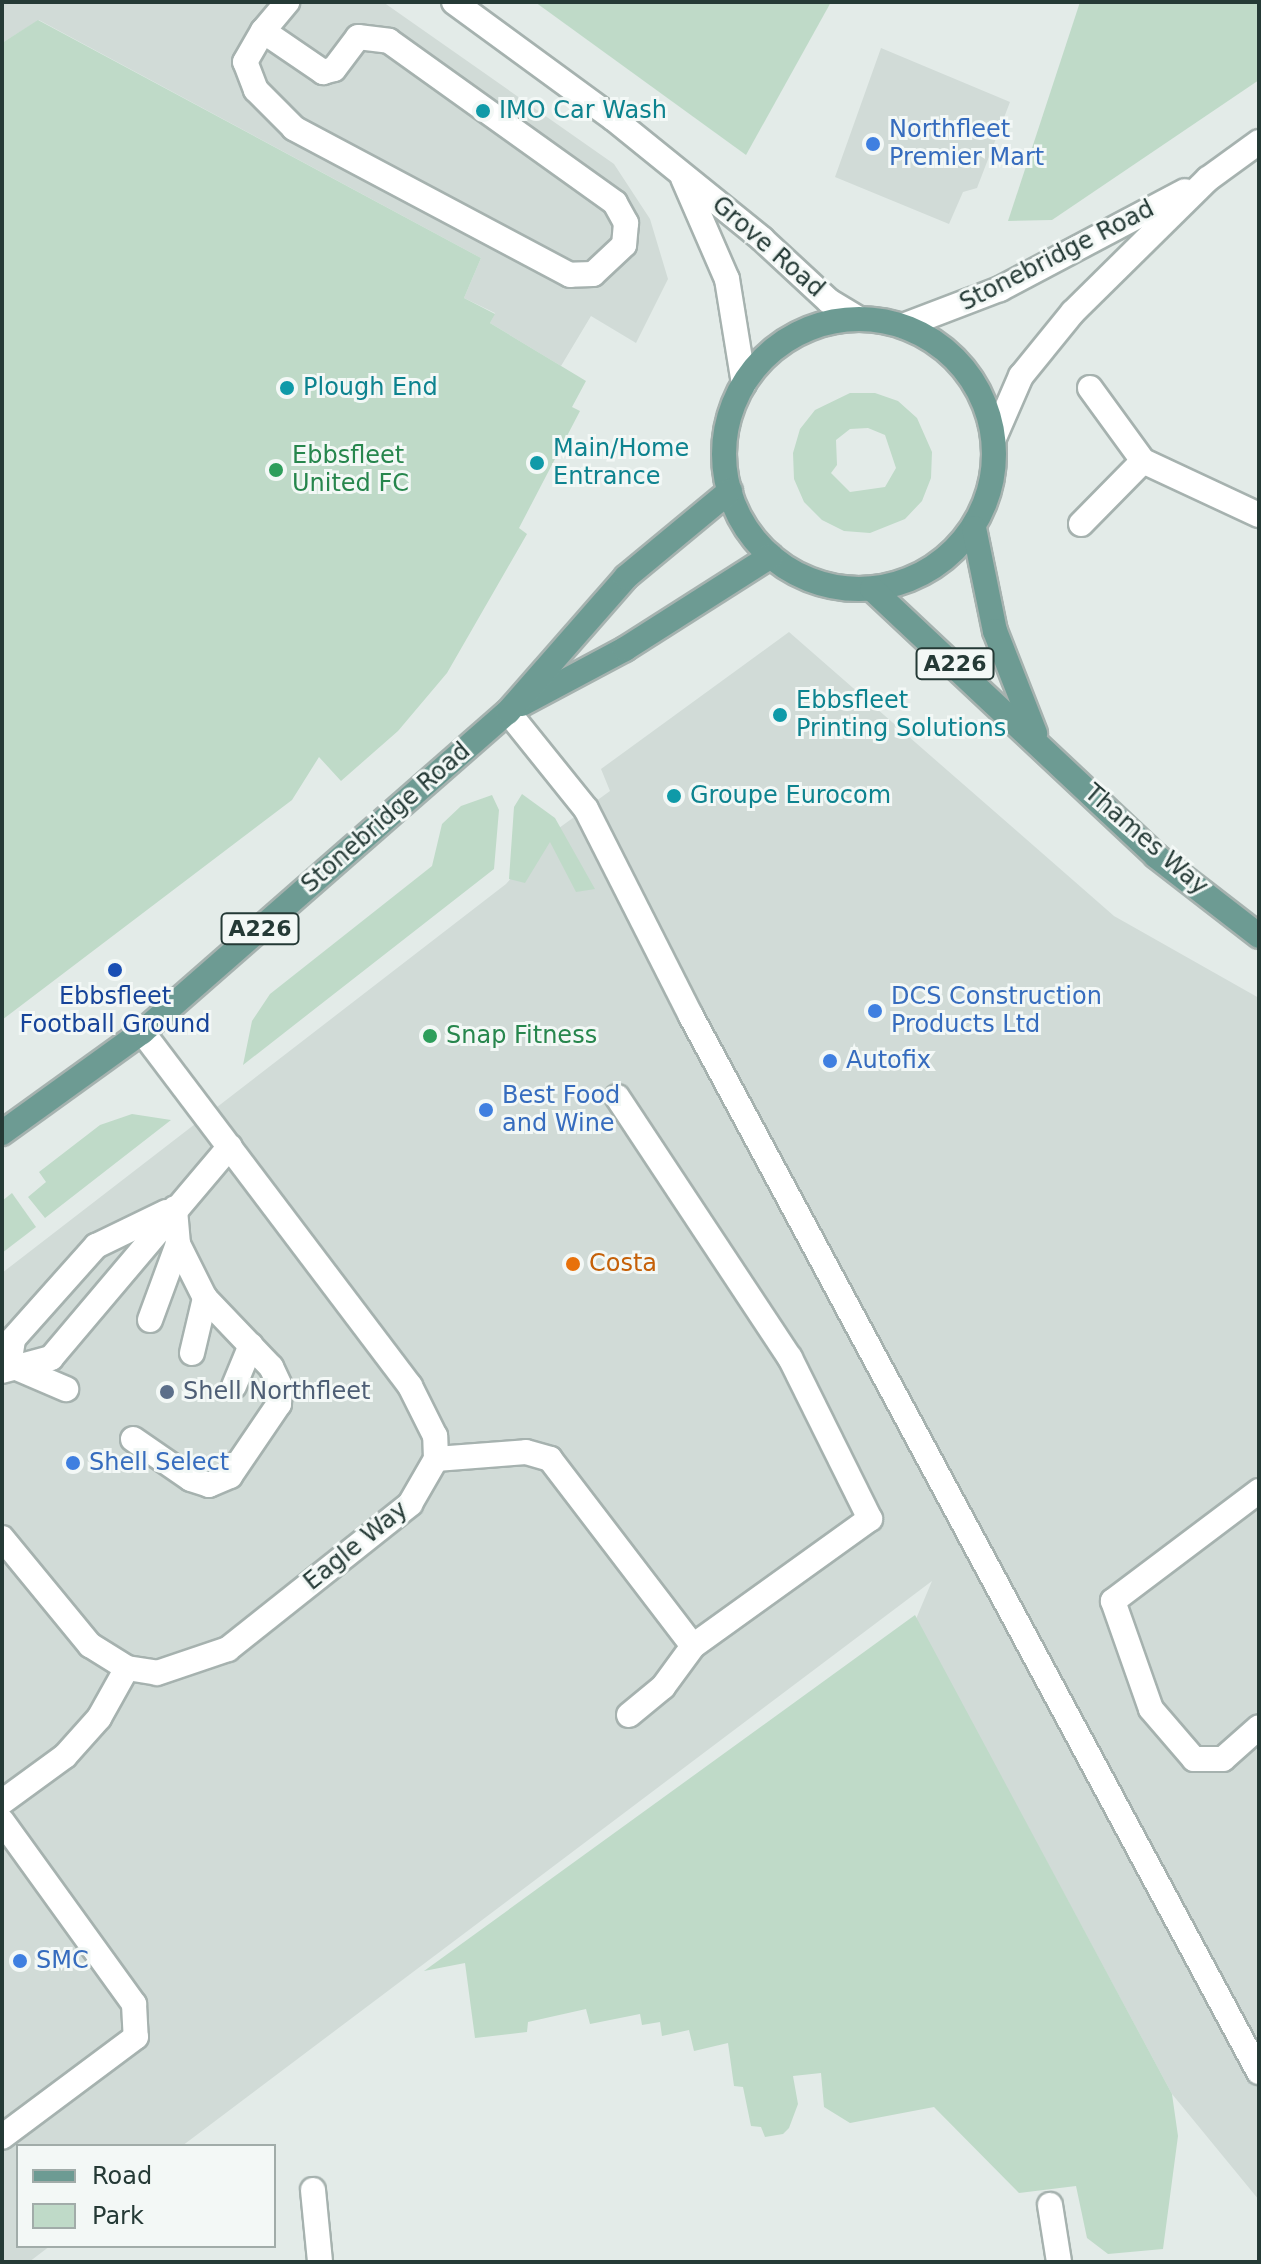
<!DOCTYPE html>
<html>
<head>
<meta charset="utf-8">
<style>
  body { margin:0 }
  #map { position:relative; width:1261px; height:2264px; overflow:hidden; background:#e3ebe8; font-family:"DejaVu Sans",sans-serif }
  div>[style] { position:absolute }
  .built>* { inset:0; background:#d1dbd7 }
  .green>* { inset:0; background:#bfdac8 }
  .roads { filter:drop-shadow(2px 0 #a6b2af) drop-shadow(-2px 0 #a6b2af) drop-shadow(0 2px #a6b2af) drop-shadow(0 -2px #a6b2af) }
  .lane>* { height:24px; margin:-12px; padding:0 12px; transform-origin:12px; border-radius:12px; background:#fff }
  .street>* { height:24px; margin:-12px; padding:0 12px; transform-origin:12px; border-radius:12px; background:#fff }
  .secondary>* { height:24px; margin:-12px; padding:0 12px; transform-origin:12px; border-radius:12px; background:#fff }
  .primary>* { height:24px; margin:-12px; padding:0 12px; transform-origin:12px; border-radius:12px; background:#6d9b93 }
  .primary>.ring { margin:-12px; padding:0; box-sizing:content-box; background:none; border:24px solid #6d9b93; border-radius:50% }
  .dots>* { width:22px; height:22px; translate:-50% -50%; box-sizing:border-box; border:4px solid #f3f8f6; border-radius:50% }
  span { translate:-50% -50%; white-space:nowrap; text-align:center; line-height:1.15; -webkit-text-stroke:6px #f3f8f6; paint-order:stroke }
  .shield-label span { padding:2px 6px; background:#f3f8f6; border:2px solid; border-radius:6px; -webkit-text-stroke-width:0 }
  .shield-label { font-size:22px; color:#253a36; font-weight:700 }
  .culture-label { font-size:24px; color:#0d838f }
  .left { translate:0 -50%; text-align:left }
  .shop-label { font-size:24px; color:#366cbe }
  .street-label { font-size:24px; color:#253a36 }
  .leisure-label { font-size:24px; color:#27864d }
  .transit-label { font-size:24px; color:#164399 }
  .food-label { font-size:24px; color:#c56008 }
  .service-label { font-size:24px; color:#4e5e75 }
  .frame { position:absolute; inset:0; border:4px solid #253a36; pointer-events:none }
  .legend { position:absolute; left:16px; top:2144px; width:260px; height:104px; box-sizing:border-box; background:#f3f8f6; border:2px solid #a1aca9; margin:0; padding:10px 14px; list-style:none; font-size:24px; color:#253a36 }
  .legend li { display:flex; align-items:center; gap:16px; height:40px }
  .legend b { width:40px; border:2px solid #a1aca9 }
</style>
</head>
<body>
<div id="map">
  <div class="built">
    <i style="clip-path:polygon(2px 2px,383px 2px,614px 164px,650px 219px,668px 279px,636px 343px,591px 316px,561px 366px,490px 323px,495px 313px,464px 298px,481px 258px,39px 20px,2px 43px)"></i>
    <i style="clip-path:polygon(881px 48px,1010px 102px,977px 188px,963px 192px,949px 224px,835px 177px)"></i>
    <i style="clip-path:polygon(789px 632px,1114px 916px,1259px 998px,1259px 2200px,1172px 2094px,916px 1619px,932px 1581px,182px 2146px,18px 2146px,18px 2246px,50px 2246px,29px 2262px,2px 2262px,2px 1273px,506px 884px,548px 836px,610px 791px,601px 769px)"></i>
  </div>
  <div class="green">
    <i style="clip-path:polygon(535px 2px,831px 2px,746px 155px)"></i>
    <i style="clip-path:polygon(1080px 2px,1259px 2px,1259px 80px,1052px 220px,1008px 221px)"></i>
    <i style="clip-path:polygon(38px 20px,481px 258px,464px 298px,495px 314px,490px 323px,586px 381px,572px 407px,580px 411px,519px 528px,527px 534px,447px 673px,398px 731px,341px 781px,319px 757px,292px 800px,2px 1020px,2px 43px)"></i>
    <i style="clip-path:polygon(evenodd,850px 393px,875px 393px,898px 401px,917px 418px,932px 452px,931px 478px,922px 501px,905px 519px,870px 533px,844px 531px,822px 520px,804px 502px,794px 479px,793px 453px,800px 429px,815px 410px,850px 393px,868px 428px,885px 435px,896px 468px,885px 487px,850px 492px,831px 473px,837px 465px,836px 440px,850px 429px,868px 428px)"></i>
    <i style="clip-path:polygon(522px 794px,555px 818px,595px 889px,576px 892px,550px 842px,525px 883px,509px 879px,514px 807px)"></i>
    <i style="clip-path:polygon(492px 795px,499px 810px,494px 869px,243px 1065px,252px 1021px,270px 994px,432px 866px,442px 824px,461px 806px)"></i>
    <i style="clip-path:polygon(132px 1114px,171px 1120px,45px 1218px,28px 1197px,46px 1182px,39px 1172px,100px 1125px)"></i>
    <i style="clip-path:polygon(12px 1193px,36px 1227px,2px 1253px,2px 1201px)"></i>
    <i style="clip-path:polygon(915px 1615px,1172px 2094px,1178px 2136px,1163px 2249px,1108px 2254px,1087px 2238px,1076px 2186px,1019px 2193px,934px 2107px,850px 2123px,824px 2107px,821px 2073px,793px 2076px,798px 2104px,789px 2128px,783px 2134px,765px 2137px,761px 2127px,751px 2126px,743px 2087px,734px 2086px,728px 2043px,694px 2051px,689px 2030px,662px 2036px,660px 2022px,642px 2025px,640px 2014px,590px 2024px,586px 2009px,528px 2022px,527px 2032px,475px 2038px,465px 1963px,424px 1971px)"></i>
  </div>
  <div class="roads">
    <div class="lane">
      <i style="left:263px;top:31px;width:73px;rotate:34.3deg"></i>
      <i style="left:323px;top:72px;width:11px;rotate:-15deg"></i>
      <i style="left:334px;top:69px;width:40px;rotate:-53deg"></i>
      <i style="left:358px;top:37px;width:31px;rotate:7deg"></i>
      <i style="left:389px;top:41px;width:278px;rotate:35.6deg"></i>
      <i style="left:615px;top:203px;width:23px;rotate:61deg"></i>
      <i style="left:626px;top:223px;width:22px;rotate:95deg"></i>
      <i style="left:624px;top:245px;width:42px;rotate:136.9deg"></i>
      <i style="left:593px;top:274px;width:23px;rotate:178deg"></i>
      <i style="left:570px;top:275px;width:313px;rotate:-152deg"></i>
      <i style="left:294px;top:128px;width:54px;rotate:-135deg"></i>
      <i style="left:256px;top:90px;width:30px;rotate:-111deg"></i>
      <i style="left:245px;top:62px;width:36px;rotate:-60deg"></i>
      <i style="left:263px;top:31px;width:38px;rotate:-50deg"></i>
      <i style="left:150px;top:1320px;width:81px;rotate:-69.8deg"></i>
      <i style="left:192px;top:1353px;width:57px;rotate:-76.7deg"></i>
      <i style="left:9px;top:1365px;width:26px;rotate:-81deg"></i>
      <i style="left:13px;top:1339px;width:125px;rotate:-48.3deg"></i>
      <i style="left:96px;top:1246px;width:78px;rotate:-25.9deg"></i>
      <i style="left:12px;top:1366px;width:59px;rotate:23.1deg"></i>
      <i style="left:2px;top:1371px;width:51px;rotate:-14.9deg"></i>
      <i style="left:51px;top:1358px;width:277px;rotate:-49.8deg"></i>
      <i style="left:234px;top:1386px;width:44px;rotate:-67.5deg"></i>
      <i style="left:133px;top:1439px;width:70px;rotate:34.6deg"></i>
      <i style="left:191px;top:1479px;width:19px;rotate:18deg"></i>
      <i style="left:209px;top:1485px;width:23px;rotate:-23deg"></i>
      <i style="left:230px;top:1476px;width:87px;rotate:-55.8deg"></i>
      <i style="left:279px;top:1404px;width:18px;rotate:-87deg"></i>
      <i style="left:280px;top:1386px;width:21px;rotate:-115deg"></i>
      <i style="left:271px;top:1367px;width:95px;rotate:-133.7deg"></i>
      <i style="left:205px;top:1298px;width:60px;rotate:-116.6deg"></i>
      <i style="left:178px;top:1244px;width:36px;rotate:-95deg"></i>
      <i style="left:436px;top:1459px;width:90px;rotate:-4.4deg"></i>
      <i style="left:526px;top:1452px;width:25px;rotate:16deg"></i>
      <i style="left:550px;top:1459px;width:235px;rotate:52.6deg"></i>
      <i style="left:693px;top:1646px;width:218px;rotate:-35.7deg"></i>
      <i style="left:870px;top:1519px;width:180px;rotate:-116.4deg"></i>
      <i style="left:790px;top:1358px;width:313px;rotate:-123.5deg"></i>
      <i style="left:1259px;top:1491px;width:183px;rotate:143deg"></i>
      <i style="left:1113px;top:1601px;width:114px;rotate:70.6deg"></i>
      <i style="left:1151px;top:1709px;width:66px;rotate:49.3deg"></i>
      <i style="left:1194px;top:1759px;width:29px"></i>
      <i style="left:1223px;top:1759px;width:48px;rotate:-41.6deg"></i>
      <i style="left:629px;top:1715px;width:44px;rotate:-39.5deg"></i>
      <i style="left:663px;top:1687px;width:51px;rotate:-53.8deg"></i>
      <i style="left:2px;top:1802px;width:78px;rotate:-36.1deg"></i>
      <i style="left:65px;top:1756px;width:51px;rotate:-48.2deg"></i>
      <i style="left:99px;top:1718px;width:57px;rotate:-60.8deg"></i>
      <i style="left:2px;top:1821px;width:226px;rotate:54.2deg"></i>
      <i style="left:134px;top:2004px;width:33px;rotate:87deg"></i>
      <i style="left:136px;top:2037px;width:167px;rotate:143.3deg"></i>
    </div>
    <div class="street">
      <i style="left:454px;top:2px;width:198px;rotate:36.2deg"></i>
      <i style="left:614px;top:119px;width:191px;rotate:39deg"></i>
      <i style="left:762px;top:239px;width:91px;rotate:42.8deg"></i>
      <i style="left:829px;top:301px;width:33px;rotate:31deg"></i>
      <i style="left:683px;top:178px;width:110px;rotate:66.5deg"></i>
      <i style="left:727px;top:279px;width:106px;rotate:80.8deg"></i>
      <i style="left:1090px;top:388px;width:90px;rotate:54deg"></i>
      <i style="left:1143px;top:461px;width:128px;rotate:25deg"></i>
      <i style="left:1081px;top:524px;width:88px;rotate:-45.5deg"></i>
      <i style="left:508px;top:712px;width:124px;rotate:51.2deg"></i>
      <i style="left:586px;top:809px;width:232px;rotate:63.1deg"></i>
      <i style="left:691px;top:1016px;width:1199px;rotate:61.73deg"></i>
      <i style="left:2px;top:1538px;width:139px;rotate:50.6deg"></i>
      <i style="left:90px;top:1645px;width:44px;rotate:31.9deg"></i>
      <i style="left:127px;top:1668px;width:30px;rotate:9deg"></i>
      <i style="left:157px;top:1673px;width:75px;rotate:-18.7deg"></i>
      <i style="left:228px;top:1649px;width:233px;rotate:-38.5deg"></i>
      <i style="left:410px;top:1504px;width:52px;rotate:-60deg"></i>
      <i style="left:436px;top:1459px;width:23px;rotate:-92deg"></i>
      <i style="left:435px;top:1436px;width:56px;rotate:-116.6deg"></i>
      <i style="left:410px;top:1386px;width:444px;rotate:-127.1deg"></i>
      <i style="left:313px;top:2190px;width:72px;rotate:84.4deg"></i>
      <i style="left:1050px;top:2205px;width:58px;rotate:81deg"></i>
    </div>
    <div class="secondary">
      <i style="left:903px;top:326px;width:104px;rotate:-20.9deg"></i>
      <i style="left:1000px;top:289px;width:209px;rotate:-27.9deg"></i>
      <i style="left:994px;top:438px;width:68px;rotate:-66.5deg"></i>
      <i style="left:1021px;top:376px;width:82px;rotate:-50.9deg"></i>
      <i style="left:1073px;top:312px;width:190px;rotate:-44.6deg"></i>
      <i style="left:1208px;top:179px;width:63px;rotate:-36deg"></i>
    </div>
    <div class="primary">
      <i class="ring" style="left:724px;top:319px;width:246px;height:246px"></i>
      <i style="left:974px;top:528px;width:105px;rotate:78.5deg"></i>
      <i style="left:995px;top:631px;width:110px;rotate:68.6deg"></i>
      <i style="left:872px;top:589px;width:390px;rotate:43.2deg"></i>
      <i style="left:1156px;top:856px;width:130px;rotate:37.8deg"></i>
      <i style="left:522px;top:704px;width:117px;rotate:-28.1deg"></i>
      <i style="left:625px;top:649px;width:173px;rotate:-32.5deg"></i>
      <i style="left:2px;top:1133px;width:173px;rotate:-35.8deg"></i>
      <i style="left:142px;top:1032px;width:486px;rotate:-41.2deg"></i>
      <i style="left:508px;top:712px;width:179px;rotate:-48.8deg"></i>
      <i style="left:626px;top:577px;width:135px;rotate:-39.6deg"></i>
    </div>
  </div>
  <div class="dots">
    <i style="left:483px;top:111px;background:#0f9aa8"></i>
    <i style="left:873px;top:144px;background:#3f7fe0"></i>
    <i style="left:287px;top:388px;background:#0f9aa8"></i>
    <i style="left:537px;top:463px;background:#0f9aa8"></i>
    <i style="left:276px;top:470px;background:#2e9e5b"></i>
    <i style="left:780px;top:715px;background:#0f9aa8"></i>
    <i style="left:674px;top:796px;background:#0f9aa8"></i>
    <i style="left:115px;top:970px;background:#1a4fb4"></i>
    <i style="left:875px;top:1011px;background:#3f7fe0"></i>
    <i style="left:430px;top:1036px;background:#2e9e5b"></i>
    <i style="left:830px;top:1061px;background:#3f7fe0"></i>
    <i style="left:486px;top:1110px;background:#3f7fe0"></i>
    <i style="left:573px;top:1264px;background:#e8710a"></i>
    <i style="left:167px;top:1392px;background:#5c6f8a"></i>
    <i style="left:73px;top:1463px;background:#3f7fe0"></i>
    <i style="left:20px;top:1961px;background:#3f7fe0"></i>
  </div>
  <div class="shield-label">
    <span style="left:955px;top:664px">A226</span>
    <span style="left:260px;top:929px">A226</span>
  </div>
  <div class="culture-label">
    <span class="left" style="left:499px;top:111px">IMO Car Wash</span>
    <span class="left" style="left:303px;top:388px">Plough End</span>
    <span class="left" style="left:553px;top:463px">Main/Home<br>Entrance</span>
    <span class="left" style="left:796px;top:715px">Ebbsfleet<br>Printing Solutions</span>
    <span class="left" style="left:690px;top:796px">Groupe Eurocom</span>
  </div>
  <div class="shop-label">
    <span class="left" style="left:889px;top:144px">Northfleet<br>Premier Mart</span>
    <span class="left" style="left:891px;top:1011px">DCS Construction<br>Products Ltd</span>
    <span class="left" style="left:846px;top:1061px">Autofix</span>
    <span class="left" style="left:502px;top:1110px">Best Food<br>and Wine</span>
    <span class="left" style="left:89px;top:1463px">Shell Select</span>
    <span class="left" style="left:36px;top:1961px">SMC</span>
  </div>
  <div class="street-label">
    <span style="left:768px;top:247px;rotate:41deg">Grove Road</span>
    <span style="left:1057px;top:256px;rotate:-27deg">Stonebridge Road</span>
    <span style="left:386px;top:818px;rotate:-41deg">Stonebridge Road</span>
    <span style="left:1146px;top:840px;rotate:41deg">Thames Way</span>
    <span style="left:356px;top:1546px;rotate:-39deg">Eagle Way</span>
  </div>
  <div class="leisure-label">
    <span class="left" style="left:292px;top:470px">Ebbsfleet<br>United FC</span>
    <span class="left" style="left:446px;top:1036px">Snap Fitness</span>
  </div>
  <div class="transit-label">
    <span style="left:115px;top:1011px">Ebbsfleet<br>Football Ground</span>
  </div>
  <div class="food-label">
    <span class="left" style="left:589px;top:1264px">Costa</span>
  </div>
  <div class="service-label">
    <span class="left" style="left:183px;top:1392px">Shell Northfleet</span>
  </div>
  <div class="frame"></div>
  <ul class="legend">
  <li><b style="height:10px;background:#6d9b93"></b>Road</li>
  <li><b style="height:22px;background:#bfdac8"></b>Park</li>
  </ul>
</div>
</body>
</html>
